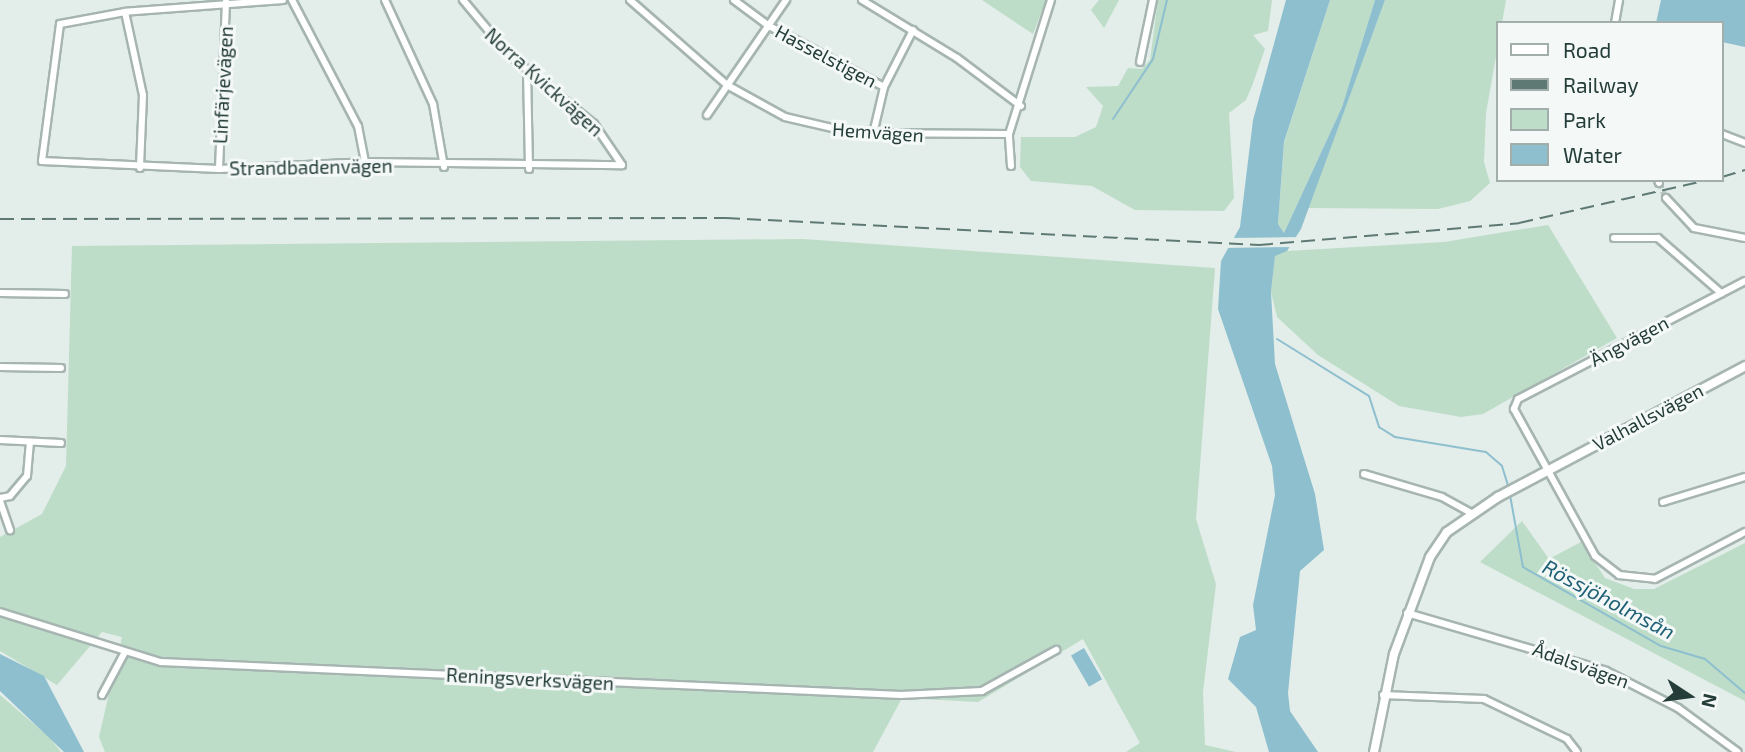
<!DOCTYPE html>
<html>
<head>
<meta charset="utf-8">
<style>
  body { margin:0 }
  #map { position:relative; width:1745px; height:752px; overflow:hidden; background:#e3ede9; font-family:"Exo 2",sans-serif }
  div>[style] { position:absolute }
  .green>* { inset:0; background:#bdddc8 }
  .water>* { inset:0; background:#8ebfcf; transform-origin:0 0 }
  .pier>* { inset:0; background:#e3ede9 }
  .stream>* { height:2px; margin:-1px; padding:0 1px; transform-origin:1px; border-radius:1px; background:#8ebfcf }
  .street-tunnel>* { height:6px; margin-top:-3px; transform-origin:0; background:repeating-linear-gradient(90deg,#bdcac6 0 6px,transparent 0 9px) }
  .roads { filter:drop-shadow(2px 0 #a6b5b1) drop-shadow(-2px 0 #a6b5b1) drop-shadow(0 2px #a6b5b1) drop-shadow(0 -2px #a6b5b1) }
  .street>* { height:6px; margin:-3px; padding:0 3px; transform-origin:3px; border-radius:3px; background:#fff }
  .secondary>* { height:8px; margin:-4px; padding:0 4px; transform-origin:4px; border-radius:4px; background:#fff }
  .rail>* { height:2px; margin-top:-1px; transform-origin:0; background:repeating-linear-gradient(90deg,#5e7974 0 14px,transparent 0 21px) }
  span { translate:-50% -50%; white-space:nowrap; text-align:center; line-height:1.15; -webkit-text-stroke:6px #f4f9f7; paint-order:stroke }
  .street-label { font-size:19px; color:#243d39 }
  .water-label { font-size:21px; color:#206177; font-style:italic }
  .legend { position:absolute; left:1496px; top:21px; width:228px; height:161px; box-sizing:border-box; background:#f4f9f7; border:2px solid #a1aeab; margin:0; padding:9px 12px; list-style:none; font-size:21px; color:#243d39 }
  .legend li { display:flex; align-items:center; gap:14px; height:35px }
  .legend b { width:35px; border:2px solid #a1aeab }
  .north { position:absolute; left:1654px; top:661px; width:70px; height:70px; -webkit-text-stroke:5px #f4f9f7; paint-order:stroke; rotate:103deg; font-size:19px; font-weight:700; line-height:28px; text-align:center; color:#243d39 }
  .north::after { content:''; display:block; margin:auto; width:24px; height:32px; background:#243d39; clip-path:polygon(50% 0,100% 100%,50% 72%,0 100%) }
</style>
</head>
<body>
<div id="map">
  <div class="green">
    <i style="clip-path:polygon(982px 0,1046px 0,1033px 34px)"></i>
    <i style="clip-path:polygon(1099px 0,1119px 0,1104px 28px,1091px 10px)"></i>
    <i style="clip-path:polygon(1158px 0,1272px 0,1268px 31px,1253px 35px,1265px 49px,1252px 86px,1246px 100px,1229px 113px,1234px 198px,1224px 211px,1135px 210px,1092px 186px,1031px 181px,1020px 167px,1021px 137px,1075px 137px,1096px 127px,1103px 106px,1086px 87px,1118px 86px,1128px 68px,1142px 69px,1150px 60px)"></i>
    <i style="clip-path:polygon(1330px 0,1375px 0,1342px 107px,1284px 233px,1278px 224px,1284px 143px)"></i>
    <i style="clip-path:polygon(1385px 0,1506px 0,1486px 113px,1484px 162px,1490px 183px,1470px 201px,1438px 209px,1308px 208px)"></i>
    <i style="clip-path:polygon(1548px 225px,1617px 338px,1483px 414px,1461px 417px,1399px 406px,1318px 355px,1277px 317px,1271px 292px,1275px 255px,1287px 251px,1444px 242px)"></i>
    <i style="clip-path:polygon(803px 239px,1215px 268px,1196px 519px,1216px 584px,1203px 692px,1205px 745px,1236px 752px,1126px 752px,1140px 743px,1083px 639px,978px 702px,902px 698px,873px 752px,105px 752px,99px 737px,122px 637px,102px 632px,57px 685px,0 651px,0 537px,42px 514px,66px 466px,72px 246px)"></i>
    <i style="clip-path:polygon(1522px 521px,1549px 559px,1581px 542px,1605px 578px,1634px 589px,1654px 589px,1745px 543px,1745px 701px,1480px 562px)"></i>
    <i style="clip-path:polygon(0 695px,49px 737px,61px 752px,0 752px)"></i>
  </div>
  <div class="water">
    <i style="clip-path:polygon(1286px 0,1330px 0,1284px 142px,1278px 224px,1284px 233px,1342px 107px,1375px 0,1385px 0,1301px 229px,1287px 251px,1275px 256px,1271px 292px,1275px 364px,1315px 494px,1324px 550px,1300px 571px,1288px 693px,1290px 711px,1318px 752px,1269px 752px,1256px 707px,1228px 679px,1240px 637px,1256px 630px,1253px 605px,1275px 495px,1272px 466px,1218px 309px,1221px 261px,1240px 227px,1253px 120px)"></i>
    <i style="clip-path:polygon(1661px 0,1745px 0,1745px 47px,1722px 42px,1722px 23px,1656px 23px)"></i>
    <i style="left:1084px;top:648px;width:36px;height:15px;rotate:60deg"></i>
    <i style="clip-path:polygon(0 654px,44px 676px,84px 752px,64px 752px,0 691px)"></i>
  </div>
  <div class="pier">
    <i style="clip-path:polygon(1300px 237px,1294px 247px,1223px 248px,1228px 238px)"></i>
  </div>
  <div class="stream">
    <i style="left:1113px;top:119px;width:72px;rotate:-56.3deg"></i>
    <i style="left:1153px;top:59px;width:61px;rotate:-76.7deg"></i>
    <i style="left:1277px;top:339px;width:108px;rotate:31.8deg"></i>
    <i style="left:1369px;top:396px;width:33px;rotate:72deg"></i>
    <i style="left:1379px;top:427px;width:19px;rotate:32deg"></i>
    <i style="left:1395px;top:437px;width:92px;rotate:9.4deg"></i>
    <i style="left:1486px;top:452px;width:21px;rotate:41deg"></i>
    <i style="left:1502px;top:466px;width:21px;rotate:73deg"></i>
    <i style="left:1510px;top:495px;width:73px;rotate:79.8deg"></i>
    <i style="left:1523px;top:567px;width:159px;rotate:29.8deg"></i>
    <i style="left:1661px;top:646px;width:46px;rotate:16.5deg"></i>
    <i style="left:1705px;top:659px;width:52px;rotate:40.4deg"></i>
  </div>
  <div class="street-tunnel">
    <i style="left:1659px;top:183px;width:17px;rotate:65deg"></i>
  </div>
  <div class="roads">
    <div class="street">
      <i style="left:283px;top:0;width:158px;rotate:175.7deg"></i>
      <i style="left:125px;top:12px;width:66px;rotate:169.5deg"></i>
      <i style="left:60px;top:24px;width:138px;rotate:97.5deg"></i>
      <i style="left:42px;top:161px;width:177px;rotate:2.6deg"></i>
      <i style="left:219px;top:169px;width:146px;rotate:-2.7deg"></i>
      <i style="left:365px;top:162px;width:257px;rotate:0.7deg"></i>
      <i style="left:622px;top:165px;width:50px;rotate:-124.3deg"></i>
      <i style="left:594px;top:124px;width:109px;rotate:-140.9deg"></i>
      <i style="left:509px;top:55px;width:72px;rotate:-129.9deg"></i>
      <i style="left:292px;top:0;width:142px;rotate:62.4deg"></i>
      <i style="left:358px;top:126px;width:37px;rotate:79deg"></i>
      <i style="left:385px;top:0;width:115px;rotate:65.2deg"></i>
      <i style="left:433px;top:104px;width:64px;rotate:80.1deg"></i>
      <i style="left:630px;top:0;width:129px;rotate:41.2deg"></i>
      <i style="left:727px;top:85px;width:66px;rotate:28.9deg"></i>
      <i style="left:785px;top:117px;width:71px;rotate:13.1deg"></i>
      <i style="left:854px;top:133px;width:155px;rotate:0.4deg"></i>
      <i style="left:734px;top:0;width:44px;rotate:36.6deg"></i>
      <i style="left:769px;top:26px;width:130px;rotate:27.9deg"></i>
      <i style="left:862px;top:0;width:111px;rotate:31.4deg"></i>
      <i style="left:957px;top:58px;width:80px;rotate:36.9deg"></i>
      <i style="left:125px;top:12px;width:85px;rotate:77.8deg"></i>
      <i style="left:143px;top:95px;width:73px;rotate:92.4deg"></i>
      <i style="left:1615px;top:23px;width:23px;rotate:-80deg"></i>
      <i style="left:1140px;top:62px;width:63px;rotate:-78.2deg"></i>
      <i style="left:527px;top:71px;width:98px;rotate:88.8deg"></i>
      <i style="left:707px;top:115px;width:140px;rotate:-55.5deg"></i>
      <i style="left:873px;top:134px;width:48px;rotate:-76.8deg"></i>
      <i style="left:884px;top:87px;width:64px;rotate:-63deg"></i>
      <i style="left:1722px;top:134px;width:25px;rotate:21deg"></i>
      <i style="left:1011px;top:166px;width:32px;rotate:-94deg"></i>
      <i style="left:1009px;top:134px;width:140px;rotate:-72.6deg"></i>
      <i style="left:219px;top:169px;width:168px;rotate:-87.6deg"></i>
      <i style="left:1658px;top:180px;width:3px;rotate:72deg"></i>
      <i style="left:1666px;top:198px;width:41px;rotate:47deg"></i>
      <i style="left:1694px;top:228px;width:52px;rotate:11.1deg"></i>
      <i style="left:1614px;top:238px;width:44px"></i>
      <i style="left:1658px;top:238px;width:84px;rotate:41.1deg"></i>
      <i style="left:1745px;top:281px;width:256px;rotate:152.5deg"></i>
      <i style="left:1518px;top:399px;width:11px;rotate:112deg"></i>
      <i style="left:1514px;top:409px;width:168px;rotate:61.1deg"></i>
      <i style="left:1595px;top:556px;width:31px;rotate:38deg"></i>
      <i style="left:1619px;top:575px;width:36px;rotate:6deg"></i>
      <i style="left:1655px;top:579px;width:102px;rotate:-27.6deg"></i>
      <i style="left:0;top:293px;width:65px;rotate:0.9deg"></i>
      <i style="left:0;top:367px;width:61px;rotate:0.9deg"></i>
      <i style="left:0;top:440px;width:61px;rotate:2.8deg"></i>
      <i style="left:1364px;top:474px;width:81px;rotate:16.4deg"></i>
      <i style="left:1442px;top:497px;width:33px;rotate:29deg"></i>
      <i style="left:0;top:498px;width:10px;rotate:-11deg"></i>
      <i style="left:10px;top:496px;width:26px;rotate:-50deg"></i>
      <i style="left:27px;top:476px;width:34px;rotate:-85deg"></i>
      <i style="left:0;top:501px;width:31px;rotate:71deg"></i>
      <i style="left:1663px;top:502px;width:86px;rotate:-17deg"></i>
      <i style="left:0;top:612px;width:169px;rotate:17.3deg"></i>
      <i style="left:161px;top:662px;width:741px;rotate:2.55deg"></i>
      <i style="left:901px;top:695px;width:81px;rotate:-2.8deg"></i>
      <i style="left:982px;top:691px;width:85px;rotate:-29deg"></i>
      <i style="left:1407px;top:613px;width:207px;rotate:16.2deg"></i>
      <i style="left:1606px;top:671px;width:81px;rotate:27.2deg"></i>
      <i style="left:1678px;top:708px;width:74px;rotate:36.3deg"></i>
      <i style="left:102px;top:695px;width:49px;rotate:-61.9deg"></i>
      <i style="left:1383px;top:695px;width:101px;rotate:2.3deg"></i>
      <i style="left:1484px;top:699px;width:92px;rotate:25.7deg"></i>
      <i style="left:1567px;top:739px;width:16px;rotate:52deg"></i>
    </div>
    <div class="secondary">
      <i style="left:1374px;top:752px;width:100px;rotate:-78.5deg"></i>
      <i style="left:1394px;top:654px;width:103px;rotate:-69.6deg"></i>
      <i style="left:1430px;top:557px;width:30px;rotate:-56deg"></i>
      <i style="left:1447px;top:532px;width:62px;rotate:-34.5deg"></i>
      <i style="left:1498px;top:497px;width:280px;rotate:-27.9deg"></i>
    </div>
  </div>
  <div class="rail">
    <i style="left:1722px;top:177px;width:24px;rotate:-17deg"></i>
    <i style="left:0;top:219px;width:726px;rotate:-0.08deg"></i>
    <i style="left:726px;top:218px;width:534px;rotate:2.9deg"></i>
    <i style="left:1259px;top:245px;width:261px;rotate:-4.8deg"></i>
    <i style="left:1519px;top:223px;width:195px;rotate:-12.8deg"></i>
  </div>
  <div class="street-label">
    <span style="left:826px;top:56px;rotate:28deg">Hasselstigen</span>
    <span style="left:544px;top:82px;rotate:42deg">Norra Kvickvägen</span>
    <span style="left:223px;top:85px;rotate:-87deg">Linfärjevägen</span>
    <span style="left:878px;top:132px;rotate:4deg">Hemvägen</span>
    <span style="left:311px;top:167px;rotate:-1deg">Strandbadenvägen</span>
    <span style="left:1629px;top:341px;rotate:-28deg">Ängvägen</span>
    <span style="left:1648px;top:417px;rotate:-28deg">Valhallsvägen</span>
    <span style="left:1581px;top:665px;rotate:20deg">Ådalsvägen</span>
    <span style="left:530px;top:679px;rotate:3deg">Reningsverksvägen</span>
  </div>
  <div class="water-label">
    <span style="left:1609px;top:599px;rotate:28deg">Rössjöholmsån</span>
  </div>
  <ul class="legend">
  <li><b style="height:9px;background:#fff"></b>Road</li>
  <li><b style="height:9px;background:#5e7974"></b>Railway</li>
  <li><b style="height:19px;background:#bdddc8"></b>Park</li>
  <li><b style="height:19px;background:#8ebfcf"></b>Water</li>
  </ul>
  <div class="north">N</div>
</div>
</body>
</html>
